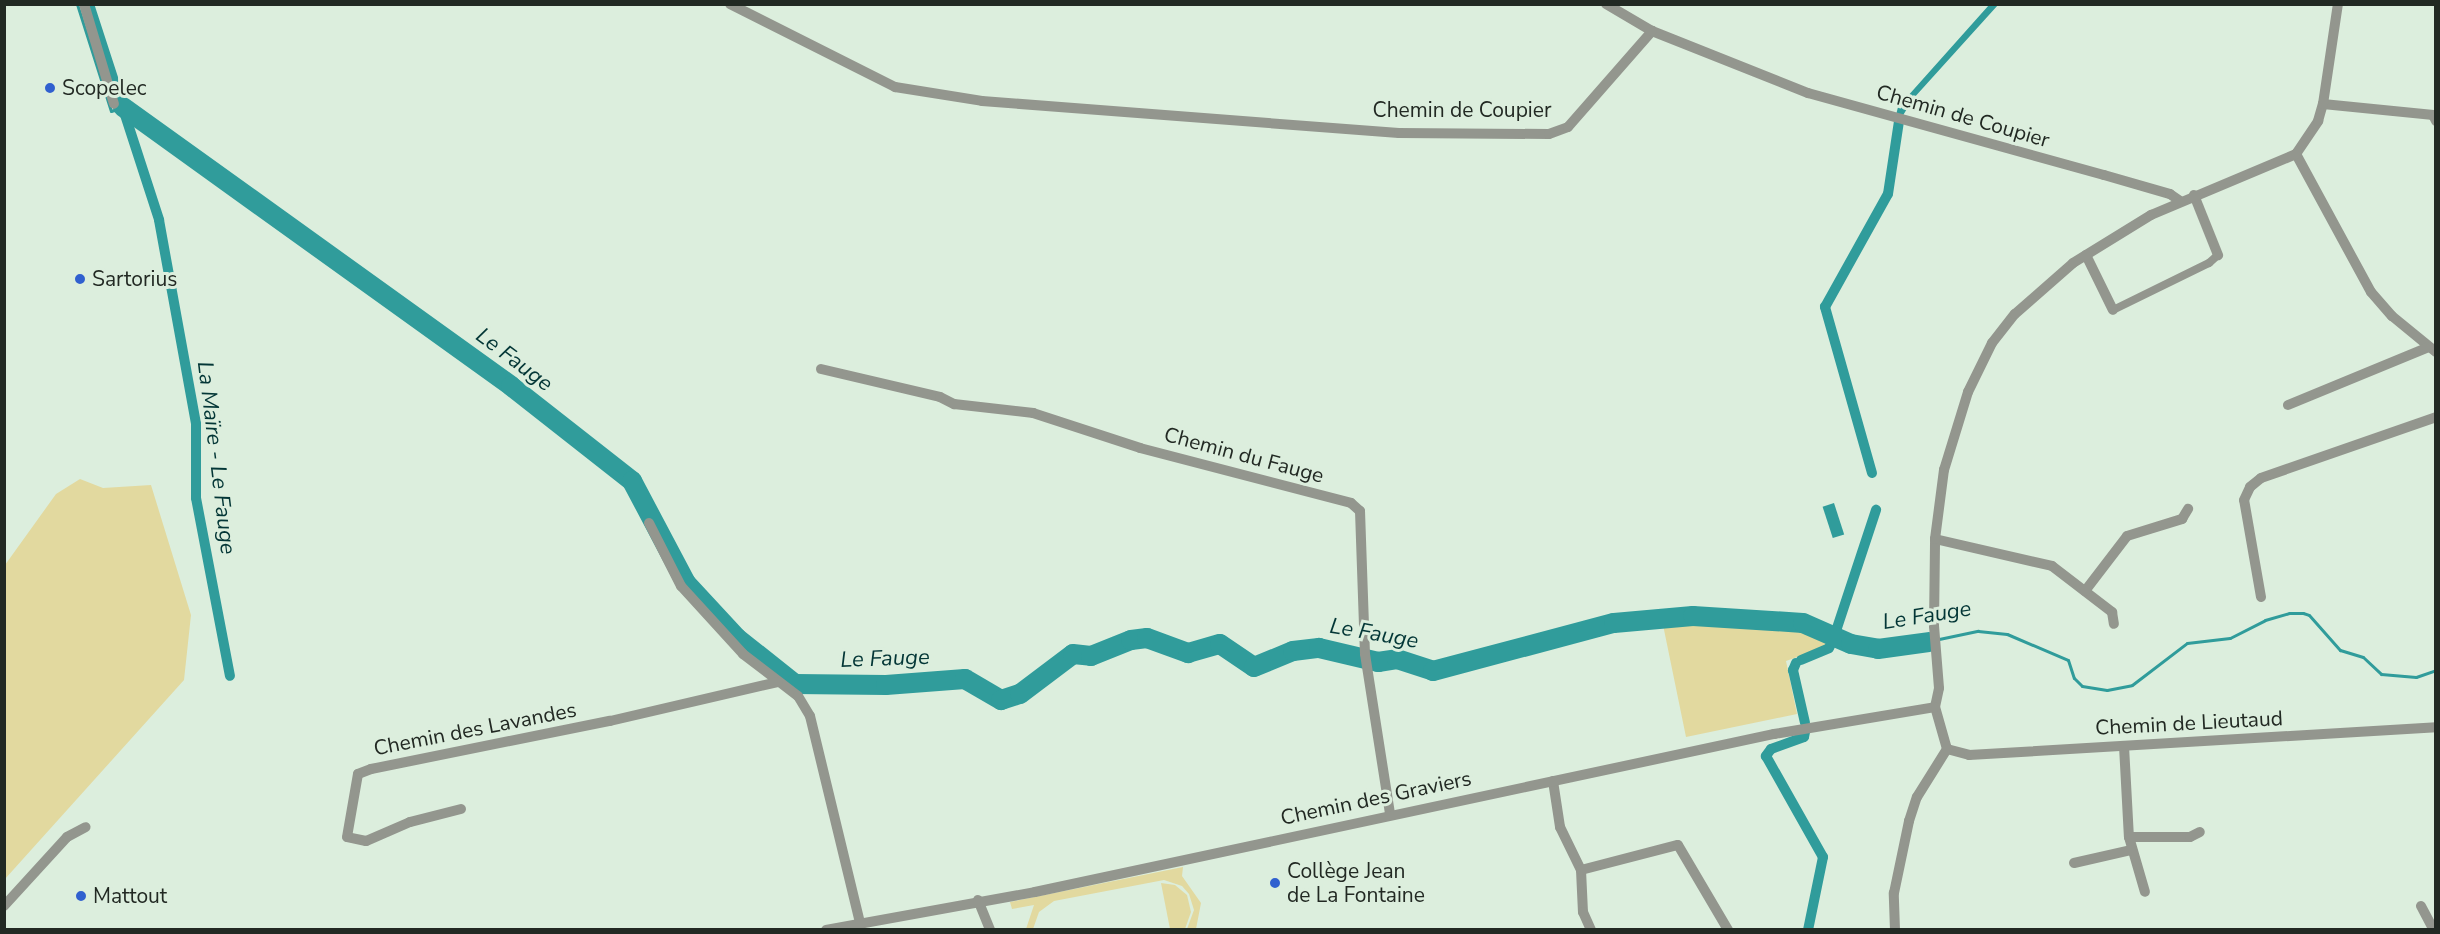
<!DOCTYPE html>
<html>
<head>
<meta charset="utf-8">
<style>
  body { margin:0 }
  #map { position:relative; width:2440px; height:934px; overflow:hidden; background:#dceedd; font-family:"Nunito Sans",sans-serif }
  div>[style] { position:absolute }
  .green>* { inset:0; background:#e2d99f }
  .water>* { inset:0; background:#309c9b; transform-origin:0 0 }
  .stream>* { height:3px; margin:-1.5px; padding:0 1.5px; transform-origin:1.5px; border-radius:1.5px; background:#309c9b }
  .canal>* { height:10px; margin:-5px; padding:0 5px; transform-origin:5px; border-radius:5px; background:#309c9b }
  .river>* { height:20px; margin:-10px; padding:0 10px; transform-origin:10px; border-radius:10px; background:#309c9b }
  .pedestrian>* { height:8px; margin:-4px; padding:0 4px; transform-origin:4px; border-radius:4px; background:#93968e }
  .minor>* { height:10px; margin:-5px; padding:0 5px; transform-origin:5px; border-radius:5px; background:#93968e }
  .dots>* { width:16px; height:16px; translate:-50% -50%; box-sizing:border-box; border:3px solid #dceedd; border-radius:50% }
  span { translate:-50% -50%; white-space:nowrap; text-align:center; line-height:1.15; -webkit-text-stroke:6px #dceedd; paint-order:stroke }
  .poi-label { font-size:21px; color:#222923 }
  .left { translate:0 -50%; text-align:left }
  .street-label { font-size:21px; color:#222923 }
  .water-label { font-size:22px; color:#033636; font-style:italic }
  .frame { position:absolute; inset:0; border:6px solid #222923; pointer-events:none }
</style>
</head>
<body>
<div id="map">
  <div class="green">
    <i style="clip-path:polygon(80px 479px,103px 488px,151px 485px,191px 615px,184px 680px,5px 879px,5px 565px,56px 494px)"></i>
    <i style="clip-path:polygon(1704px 617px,1800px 624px,1830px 638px,1825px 647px,1786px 661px,1797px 714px,1686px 737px,1662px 620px)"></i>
    <i style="clip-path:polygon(1183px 867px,1182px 876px,1201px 903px,1196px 929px,1187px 929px,1194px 910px,1189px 894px,1182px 886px,1164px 880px,1054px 901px,1039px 912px,1033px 929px,1026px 929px,1034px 905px,1012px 909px,1010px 902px)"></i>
    <i style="clip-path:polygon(1161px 883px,1175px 885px,1187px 895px,1191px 912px,1185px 929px,1170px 929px)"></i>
  </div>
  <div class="water">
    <i style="clip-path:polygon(1989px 5px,1998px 5px,1913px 99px,1902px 117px,1896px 115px,1898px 107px)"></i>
    <i style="left:1834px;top:503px;width:33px;height:12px;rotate:72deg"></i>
  </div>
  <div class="stream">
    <i style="left:77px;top:4px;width:112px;rotate:72.4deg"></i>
    <i style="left:111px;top:111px;width:13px;rotate:-18deg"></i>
    <i style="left:1939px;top:639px;width:40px;rotate:-12deg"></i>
    <i style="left:1978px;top:631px;width:29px;rotate:6deg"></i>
    <i style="left:2007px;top:634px;width:66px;rotate:23.1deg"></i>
    <i style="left:2068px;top:660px;width:19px;rotate:72deg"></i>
    <i style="left:2074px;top:678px;width:11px;rotate:45deg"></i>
    <i style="left:2082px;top:686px;width:25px;rotate:9deg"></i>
    <i style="left:2107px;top:690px;width:25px;rotate:-11deg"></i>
    <i style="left:2132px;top:685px;width:69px;rotate:-37.4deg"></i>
    <i style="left:2187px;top:643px;width:43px;rotate:-6.6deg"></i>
    <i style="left:2230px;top:638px;width:39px;rotate:-27deg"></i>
    <i style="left:2265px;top:620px;width:25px;rotate:-16deg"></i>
    <i style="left:2289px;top:613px;width:14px"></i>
    <i style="left:2303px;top:613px;width:6px;rotate:18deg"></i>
    <i style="left:2309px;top:615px;width:47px;rotate:48.5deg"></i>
    <i style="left:2340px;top:650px;width:24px;rotate:17deg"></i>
    <i style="left:2363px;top:657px;width:25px;rotate:43deg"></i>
    <i style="left:2381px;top:674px;width:35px;rotate:5deg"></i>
    <i style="left:2416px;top:677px;width:21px;rotate:-19deg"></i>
  </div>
  <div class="canal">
    <i style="left:89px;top:4px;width:227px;rotate:72deg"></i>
    <i style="left:159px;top:220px;width:207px;rotate:79.7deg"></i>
    <i style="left:196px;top:424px;width:74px;rotate:90deg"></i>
    <i style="left:196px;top:498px;width:181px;rotate:79.2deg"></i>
    <i style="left:1872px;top:473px;width:173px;rotate:-105.8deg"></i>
    <i style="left:1825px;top:307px;width:129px;rotate:-60.9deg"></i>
    <i style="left:1888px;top:194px;width:74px;rotate:-81.4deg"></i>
    <i style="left:1835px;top:634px;width:131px;rotate:-71.7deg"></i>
    <i style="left:1801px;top:660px;width:30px;rotate:-23deg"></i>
    <i style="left:1829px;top:648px;width:9px;rotate:-63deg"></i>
    <i style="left:1796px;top:663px;width:8px;rotate:113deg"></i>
    <i style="left:1793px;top:670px;width:54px;rotate:77.2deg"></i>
    <i style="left:1805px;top:732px;width:5px;rotate:101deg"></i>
    <i style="left:1804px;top:737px;width:35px;rotate:160deg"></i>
    <i style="left:1771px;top:749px;width:9px;rotate:126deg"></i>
    <i style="left:1766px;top:756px;width:116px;rotate:60.6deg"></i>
    <i style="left:1823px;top:857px;width:75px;rotate:101.6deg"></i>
  </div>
  <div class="river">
    <i style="left:123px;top:107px;width:478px;rotate:35.7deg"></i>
    <i style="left:511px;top:386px;width:154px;rotate:38.1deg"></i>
    <i style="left:632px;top:481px;width:115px;rotate:62.1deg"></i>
    <i style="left:686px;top:583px;width:75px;rotate:47.2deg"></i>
    <i style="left:737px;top:638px;width:74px;rotate:38.4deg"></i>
    <i style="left:795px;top:684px;width:91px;rotate:0.6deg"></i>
    <i style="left:886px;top:685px;width:79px;rotate:-4.3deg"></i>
    <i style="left:965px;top:679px;width:42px;rotate:30.3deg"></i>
    <i style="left:1001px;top:700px;width:20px;rotate:-18deg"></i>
    <i style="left:1020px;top:694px;width:66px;rotate:-37deg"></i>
    <i style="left:1073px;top:654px;width:18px;rotate:6deg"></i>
    <i style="left:1091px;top:656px;width:43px;rotate:-21.8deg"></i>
    <i style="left:1131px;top:640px;width:16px;rotate:-7deg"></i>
    <i style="left:1147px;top:638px;width:44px;rotate:20.1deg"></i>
    <i style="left:1188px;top:653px;width:33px;rotate:-16deg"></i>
    <i style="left:1220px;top:644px;width:41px;rotate:34.1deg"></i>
    <i style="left:1254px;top:667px;width:42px;rotate:-22.3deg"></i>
    <i style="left:1293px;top:651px;width:26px;rotate:-7deg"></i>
    <i style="left:1319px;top:648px;width:61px;rotate:13.3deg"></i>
    <i style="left:1378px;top:662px;width:19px;rotate:-9deg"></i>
    <i style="left:1397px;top:659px;width:38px;rotate:18deg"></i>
    <i style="left:1433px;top:671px;width:187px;rotate:-14.9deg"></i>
    <i style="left:1614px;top:623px;width:79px;rotate:-5.1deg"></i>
    <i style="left:1693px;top:616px;width:110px;rotate:3.6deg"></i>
    <i style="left:1803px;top:623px;width:52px;rotate:23.6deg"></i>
    <i style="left:1851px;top:644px;width:27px;rotate:10deg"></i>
    <i style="left:1878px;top:649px;width:51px;rotate:-7.8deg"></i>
  </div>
  <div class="pedestrian">
    <i style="left:2113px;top:310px;width:107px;rotate:-26.1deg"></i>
    <i style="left:2209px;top:263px;width:12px;rotate:-42deg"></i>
  </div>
  <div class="minor">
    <i style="left:84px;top:4px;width:104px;rotate:73.3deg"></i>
    <i style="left:730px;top:4px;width:185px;rotate:26.7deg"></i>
    <i style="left:895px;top:87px;width:88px;rotate:9.1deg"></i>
    <i style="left:982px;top:101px;width:418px;rotate:4.4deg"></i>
    <i style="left:1399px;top:133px;width:150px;rotate:0.4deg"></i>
    <i style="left:1549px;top:134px;width:20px;rotate:-20deg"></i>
    <i style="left:1568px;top:127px;width:128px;rotate:-48.8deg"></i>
    <i style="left:1652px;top:31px;width:168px;rotate:21.7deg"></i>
    <i style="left:1808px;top:93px;width:307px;rotate:15.5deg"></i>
    <i style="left:2104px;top:175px;width:69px;rotate:16.1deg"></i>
    <i style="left:2170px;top:194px;width:12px;rotate:35deg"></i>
    <i style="left:1606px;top:4px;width:53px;rotate:30.4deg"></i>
    <i style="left:2323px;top:104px;width:111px;rotate:5.7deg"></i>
    <i style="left:2433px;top:115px;width:7px;rotate:63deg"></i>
    <i style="left:2296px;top:154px;width:157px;rotate:61.5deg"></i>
    <i style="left:2371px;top:292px;width:32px;rotate:49deg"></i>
    <i style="left:2392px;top:316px;width:57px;rotate:39.3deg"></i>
    <i style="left:2194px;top:195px;width:65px;rotate:68.2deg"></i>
    <i style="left:2086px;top:255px;width:61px;rotate:63.9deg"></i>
    <i style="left:821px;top:369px;width:122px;rotate:13.2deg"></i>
    <i style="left:940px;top:397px;width:16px;rotate:27deg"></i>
    <i style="left:954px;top:404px;width:80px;rotate:6.5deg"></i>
    <i style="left:1033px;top:413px;width:113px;rotate:18.1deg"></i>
    <i style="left:1140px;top:448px;width:218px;rotate:14.6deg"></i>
    <i style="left:1351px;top:503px;width:12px;rotate:42deg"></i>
    <i style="left:1360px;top:511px;width:143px;rotate:88deg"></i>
    <i style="left:1365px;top:654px;width:161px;rotate:81.1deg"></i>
    <i style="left:2288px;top:405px;width:152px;rotate:-22.4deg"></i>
    <i style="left:649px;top:523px;width:71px;rotate:63.1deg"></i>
    <i style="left:681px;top:586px;width:92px;rotate:47.6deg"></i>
    <i style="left:743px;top:654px;width:69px;rotate:37.4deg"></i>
    <i style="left:798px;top:696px;width:23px;rotate:59deg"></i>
    <i style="left:810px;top:716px;width:212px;rotate:76.4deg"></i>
    <i style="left:1935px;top:539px;width:120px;rotate:13deg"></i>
    <i style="left:2052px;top:566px;width:76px;rotate:37.5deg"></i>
    <i style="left:2112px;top:612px;width:12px;rotate:81deg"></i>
    <i style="left:2085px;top:591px;width:69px;rotate:-52.6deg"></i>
    <i style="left:2127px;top:536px;width:58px;rotate:-17.2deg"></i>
    <i style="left:2182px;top:519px;width:12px;rotate:-59deg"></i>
    <i style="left:2261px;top:597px;width:98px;rotate:-99.9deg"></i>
    <i style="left:2244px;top:500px;width:14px;rotate:-65deg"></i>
    <i style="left:2250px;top:487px;width:14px;rotate:-39deg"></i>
    <i style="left:2261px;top:478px;width:185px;rotate:-19.2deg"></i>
    <i style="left:2124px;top:746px;width:91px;rotate:86.9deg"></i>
    <i style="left:2129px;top:837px;width:57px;rotate:73.8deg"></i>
    <i style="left:1947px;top:749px;width:44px;rotate:-105.9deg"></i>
    <i style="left:1935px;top:707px;width:19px;rotate:-78deg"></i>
    <i style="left:1939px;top:688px;width:62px;rotate:-94.6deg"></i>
    <i style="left:1934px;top:626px;width:87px;rotate:-89.3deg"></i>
    <i style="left:1935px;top:539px;width:70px;rotate:-82.6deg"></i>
    <i style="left:1944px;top:470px;width:82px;rotate:-72.9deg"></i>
    <i style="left:1968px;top:392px;width:55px;rotate:-63.9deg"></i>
    <i style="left:1992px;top:343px;width:37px;rotate:-52deg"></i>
    <i style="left:2015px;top:314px;width:77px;rotate:-41.3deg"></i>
    <i style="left:2073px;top:263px;width:92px;rotate:-31.6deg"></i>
    <i style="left:2151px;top:215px;width:157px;rotate:-22.8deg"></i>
    <i style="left:2296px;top:154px;width:40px;rotate:-56deg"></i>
    <i style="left:2318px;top:121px;width:18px;rotate:-74deg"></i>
    <i style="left:2323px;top:104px;width:101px;rotate:-81.5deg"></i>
    <i style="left:1947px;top:749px;width:23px;rotate:15deg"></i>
    <i style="left:1969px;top:755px;width:468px;rotate:-3.4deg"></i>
    <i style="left:1553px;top:781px;width:47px;rotate:81.3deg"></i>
    <i style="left:1560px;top:827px;width:48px;rotate:64deg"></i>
    <i style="left:1581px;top:870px;width:42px;rotate:87.3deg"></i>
    <i style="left:1583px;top:912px;width:20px;rotate:66deg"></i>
    <i style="left:461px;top:809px;width:53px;rotate:165.7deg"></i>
    <i style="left:410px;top:822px;width:48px;rotate:156.6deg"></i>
    <i style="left:366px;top:841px;width:19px;rotate:-168deg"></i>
    <i style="left:347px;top:837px;width:64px;rotate:-80.1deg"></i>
    <i style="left:358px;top:774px;width:14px;rotate:-21deg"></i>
    <i style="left:371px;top:769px;width:244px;rotate:-11.4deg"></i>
    <i style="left:610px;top:721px;width:172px;rotate:-13.1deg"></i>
    <i style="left:2129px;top:837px;width:61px"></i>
    <i style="left:2190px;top:837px;width:11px;rotate:-27deg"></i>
    <i style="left:2074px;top:863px;width:58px;rotate:-12.8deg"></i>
    <i style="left:1581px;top:870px;width:100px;rotate:-14.5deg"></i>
    <i style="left:1678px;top:845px;width:99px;rotate:59.5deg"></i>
    <i style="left:978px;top:900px;width:32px;rotate:68deg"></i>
    <i style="left:4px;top:906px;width:93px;rotate:-47.6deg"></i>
    <i style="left:67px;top:837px;width:21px;rotate:-28deg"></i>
    <i style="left:2421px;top:906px;width:27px;rotate:62deg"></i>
    <i style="left:826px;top:930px;width:212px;rotate:-10.3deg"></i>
    <i style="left:1035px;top:892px;width:756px;rotate:-12.07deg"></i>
    <i style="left:1774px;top:734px;width:163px;rotate:-9.5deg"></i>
    <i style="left:1895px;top:930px;width:37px;rotate:-92deg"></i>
    <i style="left:1894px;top:893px;width:74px;rotate:-78.2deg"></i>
    <i style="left:1909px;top:821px;width:25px;rotate:-72deg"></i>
    <i style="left:1917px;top:797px;width:57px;rotate:-58deg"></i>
  </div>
  <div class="dots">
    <i style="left:50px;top:88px;background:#3060cf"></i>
    <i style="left:80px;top:279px;background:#3060cf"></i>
    <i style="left:1275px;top:883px;background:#3060cf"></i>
    <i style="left:81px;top:896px;background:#3060cf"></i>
  </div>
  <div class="poi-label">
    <span class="left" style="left:62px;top:88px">Scopelec</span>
    <span class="left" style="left:92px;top:279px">Sartorius</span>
    <span class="left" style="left:1287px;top:883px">Collège Jean<br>de La Fontaine</span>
    <span class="left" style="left:93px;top:896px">Mattout</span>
  </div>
  <div class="street-label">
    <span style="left:1462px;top:110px">Chemin de Coupier</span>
    <span style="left:1963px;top:116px;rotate:16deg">Chemin de Coupier</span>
    <span style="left:1244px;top:455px;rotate:15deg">Chemin du Fauge</span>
    <span style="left:2189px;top:723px;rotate:-3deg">Chemin de Lieutaud</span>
    <span style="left:475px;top:729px;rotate:-11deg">Chemin des Lavandes</span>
    <span style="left:1376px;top:798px;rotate:-12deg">Chemin des Graviers</span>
  </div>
  <div class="water-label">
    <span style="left:514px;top:360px;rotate:37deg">Le Fauge</span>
    <span style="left:216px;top:458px;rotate:83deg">La Maïre - Le Fauge</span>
    <span style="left:1927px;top:616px;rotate:-9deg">Le Fauge</span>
    <span style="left:1374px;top:634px;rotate:10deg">Le Fauge</span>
    <span style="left:885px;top:659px;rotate:-2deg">Le Fauge</span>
  </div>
  <div class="frame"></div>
</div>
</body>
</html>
